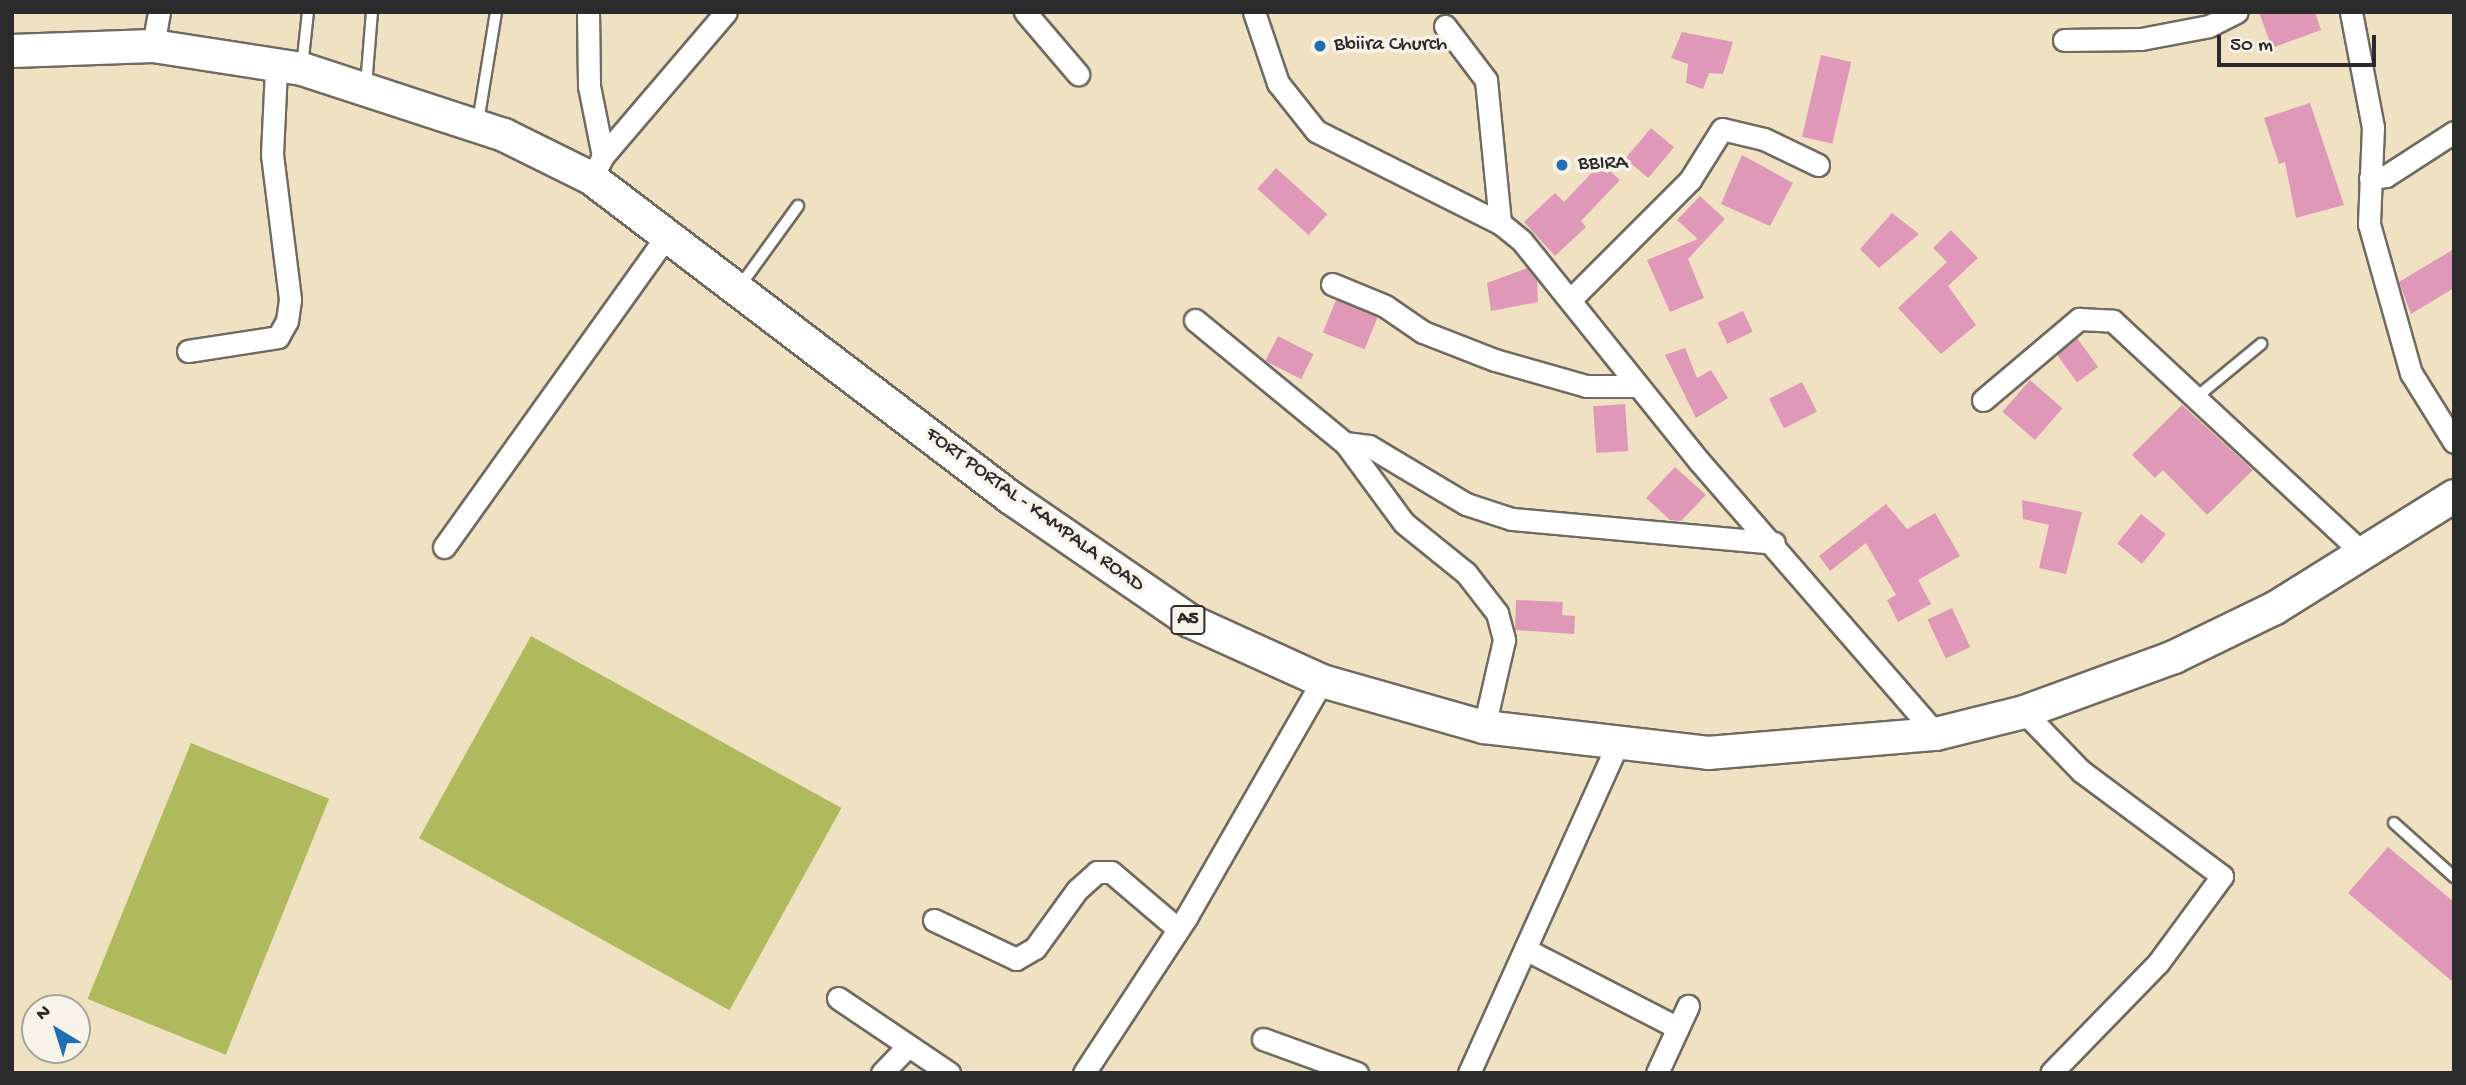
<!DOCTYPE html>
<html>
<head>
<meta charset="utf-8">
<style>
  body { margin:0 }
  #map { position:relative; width:2466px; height:1085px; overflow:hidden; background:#f0e1c2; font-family:"Gochi Hand",sans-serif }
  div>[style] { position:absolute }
  .green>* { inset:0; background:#aeba5c; transform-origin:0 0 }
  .building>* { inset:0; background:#df98b7; transform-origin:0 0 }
  .roads { filter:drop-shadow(2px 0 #706b60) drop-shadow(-2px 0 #706b60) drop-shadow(0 2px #706b60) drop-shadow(0 -2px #706b60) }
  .lane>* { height:10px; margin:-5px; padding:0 5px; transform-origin:5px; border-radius:5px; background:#fff }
  .street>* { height:21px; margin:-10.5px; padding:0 10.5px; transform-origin:10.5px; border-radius:10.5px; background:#fff }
  .primary>* { height:32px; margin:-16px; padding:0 16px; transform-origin:16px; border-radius:16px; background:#fff }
  .dots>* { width:19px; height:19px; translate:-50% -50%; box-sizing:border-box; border:4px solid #f7f3e8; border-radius:50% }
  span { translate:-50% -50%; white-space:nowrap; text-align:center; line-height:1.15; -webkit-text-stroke:7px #f7f3e8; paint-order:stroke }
  .shield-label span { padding:2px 5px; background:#f7f3e8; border:2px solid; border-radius:5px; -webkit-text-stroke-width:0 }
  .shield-label { font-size:19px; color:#2b2b2b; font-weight:700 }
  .poi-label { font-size:21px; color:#2b2b2b }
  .left { translate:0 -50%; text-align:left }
  .street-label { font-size:21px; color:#2b2b2b }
  .frame { position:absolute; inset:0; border:14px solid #2b2b2b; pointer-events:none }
  .north { position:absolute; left:21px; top:994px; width:70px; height:70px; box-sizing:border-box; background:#f7f3e8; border:2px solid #a5a39c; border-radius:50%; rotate:322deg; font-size:19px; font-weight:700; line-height:28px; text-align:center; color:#2b2b2b }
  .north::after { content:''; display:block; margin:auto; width:24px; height:32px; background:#1f6fb2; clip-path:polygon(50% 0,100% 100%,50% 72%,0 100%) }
  .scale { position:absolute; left:2217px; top:35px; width:159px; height:32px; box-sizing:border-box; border:4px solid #2b2b2b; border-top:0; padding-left:9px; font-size:21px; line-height:24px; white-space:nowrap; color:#2b2b2b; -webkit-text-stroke:5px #f7f3e8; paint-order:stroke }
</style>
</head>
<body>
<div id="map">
  <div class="green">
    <i style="left:531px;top:636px;width:355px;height:231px;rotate:29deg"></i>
    <i style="left:191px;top:743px;width:149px;height:276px;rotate:22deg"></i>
  </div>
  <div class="building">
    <i style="clip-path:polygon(2259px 12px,2315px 12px,2321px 30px,2272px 48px)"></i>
    <i style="clip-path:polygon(1682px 32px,1733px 42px,1723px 74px,1709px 73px,1703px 89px,1686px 83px,1688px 64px,1671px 58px)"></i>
    <i style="left:1821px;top:55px;width:31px;height:84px;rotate:13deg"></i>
    <i style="clip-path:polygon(2310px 103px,2344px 205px,2296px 218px,2285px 162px,2279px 164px,2264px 118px)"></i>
    <i style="left:1651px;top:128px;width:30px;height:40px;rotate:40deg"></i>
    <i style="clip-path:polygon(1742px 155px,1793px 183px,1770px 226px,1721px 204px)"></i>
    <i style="clip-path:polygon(1601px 163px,1620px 180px,1581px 221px,1586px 227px,1555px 256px,1524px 222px,1555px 193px,1564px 202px)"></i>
    <i style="left:1276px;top:168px;width:69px;height:28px;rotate:42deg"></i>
    <i style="clip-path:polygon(1700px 196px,1725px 219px,1688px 259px,1704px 298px,1670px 312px,1647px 260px,1698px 239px,1677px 220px)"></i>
    <i style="clip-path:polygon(1892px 213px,1919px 234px,1879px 268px,1860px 249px)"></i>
    <i style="clip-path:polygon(1951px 230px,1978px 258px,1948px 286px,1976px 325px,1941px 354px,1898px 308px,1947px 262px,1933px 248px)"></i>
    <i style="clip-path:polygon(2454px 249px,2454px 288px,2411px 314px,2399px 282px)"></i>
    <i style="clip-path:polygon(1527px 268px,1537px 281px,1538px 302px,1491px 311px,1487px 283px)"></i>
    <i style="left:1336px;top:300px;width:45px;height:35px;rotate:22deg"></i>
    <i style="left:1743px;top:311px;width:23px;height:28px;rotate:65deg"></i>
    <i style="left:1278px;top:336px;width:40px;height:28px;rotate:27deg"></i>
    <i style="left:2077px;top:338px;width:36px;height:26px;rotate:54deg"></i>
    <i style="clip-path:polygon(1685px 348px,1697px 378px,1711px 370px,1728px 398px,1696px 418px,1665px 355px)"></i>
    <i style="left:2030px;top:380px;width:43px;height:42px;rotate:41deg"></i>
    <i style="left:1802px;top:382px;width:33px;height:37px;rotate:63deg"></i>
    <i style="left:1625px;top:404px;width:47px;height:32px;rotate:86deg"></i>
    <i style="clip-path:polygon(2182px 405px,2253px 470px,2207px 515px,2163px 470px,2155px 478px,2132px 455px)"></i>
    <i style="clip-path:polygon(1675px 467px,1706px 495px,1681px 521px,1670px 520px,1646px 498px)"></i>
    <i style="clip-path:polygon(2022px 500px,2082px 512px,2066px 574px,2039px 568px,2049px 525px,2023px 519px)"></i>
    <i style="clip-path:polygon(1886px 504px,1907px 529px,1935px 513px,1960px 556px,1918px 580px,1931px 604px,1898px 622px,1887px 600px,1896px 595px,1866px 543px,1830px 571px,1819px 556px)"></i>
    <i style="left:2141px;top:514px;width:32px;height:38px;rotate:39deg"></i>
    <i style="clip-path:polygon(1516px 600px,1563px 602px,1562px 615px,1575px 616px,1574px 634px,1515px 630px)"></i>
    <i style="left:1952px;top:608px;width:43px;height:27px;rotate:65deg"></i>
    <i style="clip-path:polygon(2388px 847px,2454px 902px,2454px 983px,2348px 893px)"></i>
  </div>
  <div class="roads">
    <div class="lane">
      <i style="left:302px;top:67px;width:55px;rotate:-83.8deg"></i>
      <i style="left:366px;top:86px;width:74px;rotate:-85.4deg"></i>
      <i style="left:478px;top:122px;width:111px;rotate:-80.7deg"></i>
      <i style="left:740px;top:286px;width:99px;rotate:-54.1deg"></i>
      <i style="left:2198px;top:396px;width:82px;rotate:-39.5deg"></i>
      <i style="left:2394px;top:823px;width:81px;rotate:42deg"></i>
    </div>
    <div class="street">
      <i style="left:588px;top:12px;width:74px;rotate:89.2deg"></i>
      <i style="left:589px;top:86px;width:71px;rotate:78.7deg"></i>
      <i style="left:603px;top:156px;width:9px;rotate:117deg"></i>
      <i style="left:1025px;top:12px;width:82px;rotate:49.5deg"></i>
      <i style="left:1254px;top:12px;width:75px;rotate:71.3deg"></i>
      <i style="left:1278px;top:83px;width:61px;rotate:51.6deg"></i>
      <i style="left:1316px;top:131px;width:206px;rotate:26.6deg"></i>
      <i style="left:1500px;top:223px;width:28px;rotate:39deg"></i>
      <i style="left:1522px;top:241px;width:282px;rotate:51.2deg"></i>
      <i style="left:1699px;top:461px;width:362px;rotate:49deg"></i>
      <i style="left:2351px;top:12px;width:117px;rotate:79.2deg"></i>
      <i style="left:2373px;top:127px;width:97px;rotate:92.4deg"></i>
      <i style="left:2369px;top:224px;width:155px;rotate:74.3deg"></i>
      <i style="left:2411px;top:373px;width:81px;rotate:58.1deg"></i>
      <i style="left:1445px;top:26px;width:68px;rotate:52.8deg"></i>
      <i style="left:1486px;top:80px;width:144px;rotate:84.4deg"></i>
      <i style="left:2064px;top:40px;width:77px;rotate:-0.7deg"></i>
      <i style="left:2141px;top:39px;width:69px;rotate:-10.8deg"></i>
      <i style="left:2209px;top:26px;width:31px;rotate:-27deg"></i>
      <i style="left:153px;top:46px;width:35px;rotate:-80deg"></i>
      <i style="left:603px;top:156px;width:189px;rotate:-49.5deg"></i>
      <i style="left:2370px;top:178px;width:16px;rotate:-7deg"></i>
      <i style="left:2386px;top:176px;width:81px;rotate:-32.9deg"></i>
      <i style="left:1332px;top:284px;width:57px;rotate:22.5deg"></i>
      <i style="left:1385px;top:306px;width:46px;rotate:34.4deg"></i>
      <i style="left:1423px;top:332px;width:77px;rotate:21.3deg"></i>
      <i style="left:1495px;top:360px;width:95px;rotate:15.9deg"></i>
      <i style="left:1586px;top:386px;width:52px"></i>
      <i style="left:1572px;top:298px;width:167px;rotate:-45deg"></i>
      <i style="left:1690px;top:180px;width:60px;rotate:-57.9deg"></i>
      <i style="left:1722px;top:129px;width:43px;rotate:13.4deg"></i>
      <i style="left:1764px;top:139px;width:60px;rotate:25.7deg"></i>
      <i style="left:1195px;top:320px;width:194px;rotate:39.4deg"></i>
      <i style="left:1345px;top:443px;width:99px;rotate:53.6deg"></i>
      <i style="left:1404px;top:523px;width:80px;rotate:38.9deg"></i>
      <i style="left:1466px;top:573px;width:51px;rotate:52.2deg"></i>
      <i style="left:1497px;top:613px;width:28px;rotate:75deg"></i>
      <i style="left:1504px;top:640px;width:89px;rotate:102.9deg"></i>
      <i style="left:188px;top:351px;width:91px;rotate:-8.8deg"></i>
      <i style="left:278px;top:337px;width:18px;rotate:-61deg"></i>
      <i style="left:287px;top:321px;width:22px;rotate:-82deg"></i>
      <i style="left:290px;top:299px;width:146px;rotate:-97.1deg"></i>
      <i style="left:272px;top:154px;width:86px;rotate:-87.3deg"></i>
      <i style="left:1983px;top:400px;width:126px;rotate:-40.2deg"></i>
      <i style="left:2079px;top:319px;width:34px;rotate:3deg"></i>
      <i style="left:2113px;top:321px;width:342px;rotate:42.9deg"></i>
      <i style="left:1345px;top:443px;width:24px;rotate:7deg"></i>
      <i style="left:1369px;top:446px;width:113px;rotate:30.9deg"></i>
      <i style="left:1466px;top:504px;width:48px;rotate:18.1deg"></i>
      <i style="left:1512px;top:519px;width:263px;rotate:5.2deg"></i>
      <i style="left:444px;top:547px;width:384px;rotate:-54.4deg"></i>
      <i style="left:2024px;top:712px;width:82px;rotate:46deg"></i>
      <i style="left:2081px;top:771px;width:176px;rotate:36.7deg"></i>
      <i style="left:2222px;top:876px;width:108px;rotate:126.3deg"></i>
      <i style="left:2158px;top:963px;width:153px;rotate:134.2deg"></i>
      <i style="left:934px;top:920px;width:91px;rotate:25.4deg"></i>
      <i style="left:1016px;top:959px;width:22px;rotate:-30deg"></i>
      <i style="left:1035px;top:948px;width:72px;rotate:-54.1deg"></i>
      <i style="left:1077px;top:890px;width:27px;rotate:-42deg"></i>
      <i style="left:1097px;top:872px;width:14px"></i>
      <i style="left:1111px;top:872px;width:88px;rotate:40.4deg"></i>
      <i style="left:1525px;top:949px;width:172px;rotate:27.3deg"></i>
      <i style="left:838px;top:998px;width:134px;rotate:34deg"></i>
      <i style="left:1263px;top:1039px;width:100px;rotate:19.9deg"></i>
      <i style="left:882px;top:1073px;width:35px;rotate:-46deg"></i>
      <i style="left:1084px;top:1073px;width:188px;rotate:-56.7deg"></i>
      <i style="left:1187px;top:916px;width:271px;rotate:-60.1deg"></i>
      <i style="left:1469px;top:1073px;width:360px;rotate:-65.7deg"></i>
      <i style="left:1657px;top:1073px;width:74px;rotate:-65.2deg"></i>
    </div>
    <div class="primary">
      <i style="left:12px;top:51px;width:141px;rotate:-2deg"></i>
      <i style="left:153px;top:46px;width:151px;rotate:8.8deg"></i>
      <i style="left:302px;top:69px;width:213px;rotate:18.1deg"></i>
      <i style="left:504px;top:135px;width:97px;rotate:26.3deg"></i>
      <i style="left:591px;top:178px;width:528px;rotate:37.3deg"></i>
      <i style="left:1011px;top:498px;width:217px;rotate:34.5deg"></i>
      <i style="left:1190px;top:621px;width:145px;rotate:24.4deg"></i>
      <i style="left:1322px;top:681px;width:168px;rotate:15.9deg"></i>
      <i style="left:1484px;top:727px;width:226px;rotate:6.6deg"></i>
      <i style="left:1708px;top:753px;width:229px;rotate:-4.8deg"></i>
      <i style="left:1936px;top:734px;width:91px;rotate:-14deg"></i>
      <i style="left:2024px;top:712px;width:160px;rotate:-20.1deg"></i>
      <i style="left:2174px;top:657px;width:112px;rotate:-25.9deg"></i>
      <i style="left:2275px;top:608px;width:211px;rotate:-32deg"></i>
    </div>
  </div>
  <div class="dots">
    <i style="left:1320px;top:46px;background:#1f6fb2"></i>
    <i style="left:1562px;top:165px;background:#1f6fb2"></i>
  </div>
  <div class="shield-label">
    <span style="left:1188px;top:620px">A5</span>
  </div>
  <div class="poi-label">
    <span class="left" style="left:1334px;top:46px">Bbiira Church</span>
    <span class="left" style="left:1578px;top:165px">BBIRA</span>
  </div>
  <div class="street-label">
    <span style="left:1034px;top:511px;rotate:36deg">FORT PORTAL - KAMPALA ROAD</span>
  </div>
  <div class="frame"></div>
  <div class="north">N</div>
  <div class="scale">50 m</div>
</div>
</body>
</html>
